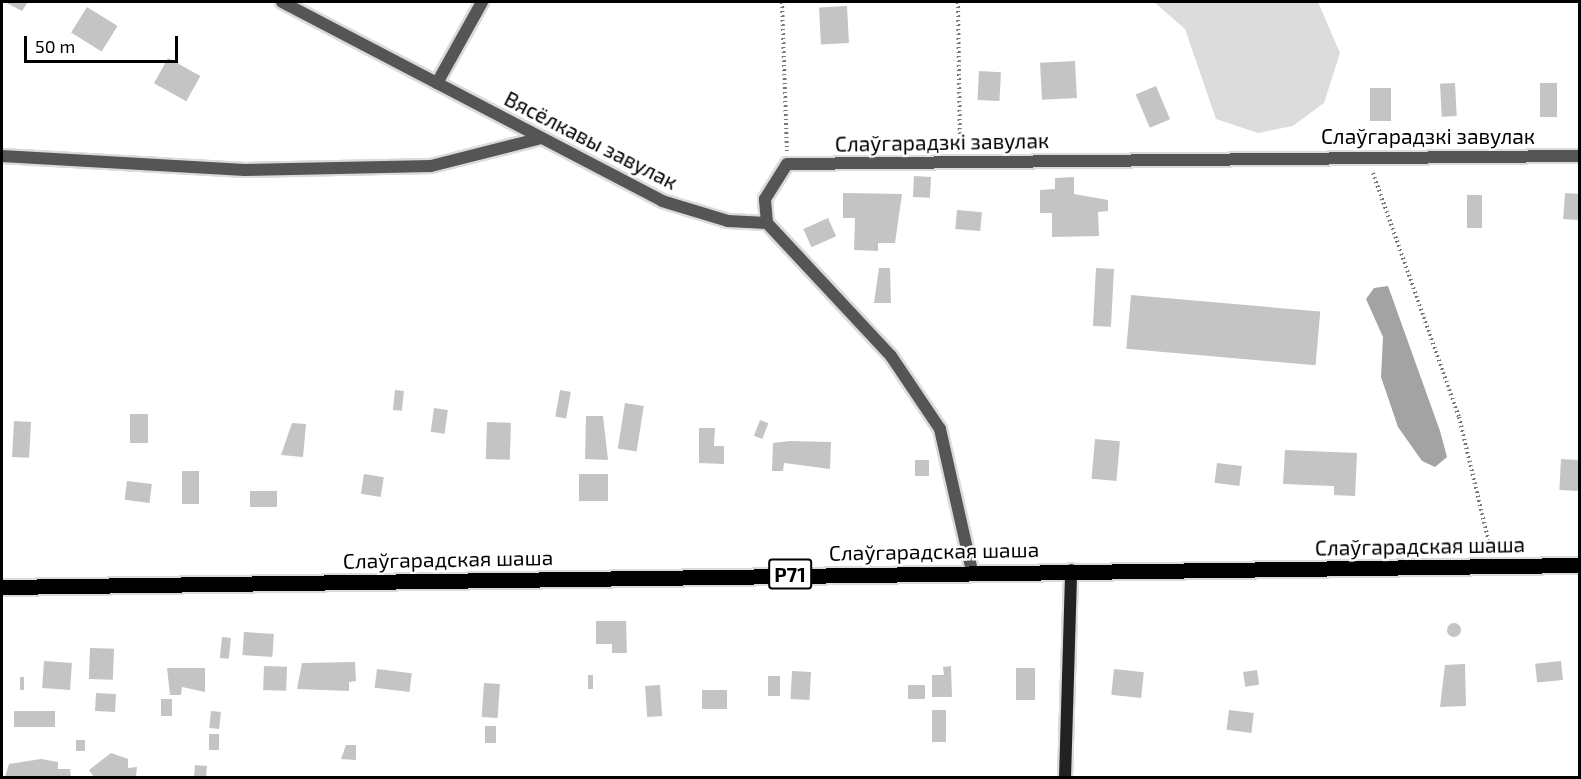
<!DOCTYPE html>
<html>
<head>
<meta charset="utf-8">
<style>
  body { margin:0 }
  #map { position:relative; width:1581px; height:779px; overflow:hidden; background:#fff; font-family:"Exo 2",sans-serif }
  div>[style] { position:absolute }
  .green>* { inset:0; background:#dcdcdc }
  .water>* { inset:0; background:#a3a3a3 }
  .building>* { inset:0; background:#c4c4c4; transform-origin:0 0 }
  .round { border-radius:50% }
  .path>* { height:4px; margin-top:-2px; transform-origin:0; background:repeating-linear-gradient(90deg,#777 0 1.5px,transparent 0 4.5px) }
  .roads { filter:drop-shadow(2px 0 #dbdbdb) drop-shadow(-2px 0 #dbdbdb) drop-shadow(0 2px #dbdbdb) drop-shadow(0 -2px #dbdbdb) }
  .street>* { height:12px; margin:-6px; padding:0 6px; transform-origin:6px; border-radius:6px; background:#555 }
  .secondary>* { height:12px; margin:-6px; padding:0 6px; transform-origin:6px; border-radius:6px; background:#222 }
  .primary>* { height:15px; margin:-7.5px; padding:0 7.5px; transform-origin:7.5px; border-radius:7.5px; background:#000 }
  span { translate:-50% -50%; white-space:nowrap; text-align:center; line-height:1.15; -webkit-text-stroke:4.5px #fff; paint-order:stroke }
  .shield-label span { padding:2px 4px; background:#fff; border:2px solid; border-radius:4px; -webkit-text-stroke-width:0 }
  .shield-label { font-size:20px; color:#000; font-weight:700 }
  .street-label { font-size:21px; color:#000 }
  .frame { position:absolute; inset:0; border:3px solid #000; pointer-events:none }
  .scale { position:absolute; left:24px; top:36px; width:154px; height:27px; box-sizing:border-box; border:3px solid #000; border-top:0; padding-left:8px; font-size:18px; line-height:21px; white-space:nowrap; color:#000; -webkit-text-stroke:4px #fff; paint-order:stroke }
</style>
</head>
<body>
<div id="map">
  <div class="green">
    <i style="clip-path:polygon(1154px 2px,1318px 2px,1340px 53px,1324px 103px,1293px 126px,1258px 133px,1216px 119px,1185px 29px)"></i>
  </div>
  <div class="water">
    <i style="clip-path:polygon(1388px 286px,1440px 431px,1447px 457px,1435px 467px,1422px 461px,1398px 427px,1381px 377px,1383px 337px,1366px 299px,1374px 288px)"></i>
  </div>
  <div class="building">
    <i style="clip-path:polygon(5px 2px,28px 2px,22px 11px)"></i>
    <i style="left:847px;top:6px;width:37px;height:28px;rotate:87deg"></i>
    <i style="left:87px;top:7px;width:36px;height:30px;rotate:32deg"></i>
    <i style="left:168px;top:58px;width:37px;height:29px;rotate:29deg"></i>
    <i style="left:1075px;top:61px;width:37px;height:35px;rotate:87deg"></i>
    <i style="left:979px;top:71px;width:22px;height:29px;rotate:3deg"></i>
    <i style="left:1455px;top:83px;width:33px;height:15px;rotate:87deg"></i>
    <i style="left:1540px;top:83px;width:17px;height:34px"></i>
    <i style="left:1156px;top:86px;width:36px;height:22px;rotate:67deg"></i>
    <i style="left:1370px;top:88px;width:21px;height:33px"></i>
    <i style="left:914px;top:176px;width:17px;height:21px;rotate:3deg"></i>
    <i style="clip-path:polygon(1074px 177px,1074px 194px,1108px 200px,1108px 211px,1098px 212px,1099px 236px,1052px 237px,1052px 213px,1040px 213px,1040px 190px,1055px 189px,1055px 178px)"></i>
    <i style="clip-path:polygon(843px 193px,902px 194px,895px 243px,878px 243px,878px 251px,854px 250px,855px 218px,843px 218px)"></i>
    <i style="left:1565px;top:193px;width:15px;height:26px;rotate:4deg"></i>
    <i style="left:1467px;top:195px;width:15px;height:33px"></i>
    <i style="left:957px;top:210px;width:25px;height:19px;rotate:5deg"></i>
    <i style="left:828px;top:218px;width:20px;height:27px;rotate:66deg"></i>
    <i style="clip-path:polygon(879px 268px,890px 268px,891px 303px,874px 303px)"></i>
    <i style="left:1096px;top:268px;width:18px;height:58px;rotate:3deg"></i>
    <i style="left:1131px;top:295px;width:190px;height:54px;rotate:5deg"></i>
    <i style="left:395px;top:390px;width:9px;height:20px;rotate:6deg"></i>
    <i style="left:560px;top:390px;width:11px;height:27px;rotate:10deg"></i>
    <i style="left:625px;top:403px;width:19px;height:46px;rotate:9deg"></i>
    <i style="left:434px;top:408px;width:14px;height:24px;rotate:8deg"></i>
    <i style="left:130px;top:414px;width:18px;height:29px"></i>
    <i style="clip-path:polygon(586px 416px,603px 416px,608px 460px,585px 459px)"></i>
    <i style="left:760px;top:420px;width:9px;height:17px;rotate:21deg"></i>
    <i style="left:14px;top:421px;width:17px;height:36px;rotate:3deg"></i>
    <i style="left:487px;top:422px;width:24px;height:37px;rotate:2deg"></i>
    <i style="clip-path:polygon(292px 423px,306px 424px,303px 457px,281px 455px)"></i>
    <i style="clip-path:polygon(699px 428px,715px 428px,714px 446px,724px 446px,724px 464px,699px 463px)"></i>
    <i style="left:1095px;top:439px;width:25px;height:40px;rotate:5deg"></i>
    <i style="clip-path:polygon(790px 441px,831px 442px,830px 469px,784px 463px,783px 471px,772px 471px,773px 443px)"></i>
    <i style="clip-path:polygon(1285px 450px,1357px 453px,1355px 496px,1334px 495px,1334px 486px,1283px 484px)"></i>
    <i style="left:1561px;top:459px;width:19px;height:31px;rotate:3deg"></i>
    <i style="left:915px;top:460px;width:14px;height:16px"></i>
    <i style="left:1217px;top:463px;width:25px;height:20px;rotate:7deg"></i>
    <i style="left:199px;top:471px;width:33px;height:17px;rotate:90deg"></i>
    <i style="left:364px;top:474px;width:20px;height:20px;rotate:9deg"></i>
    <i style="left:579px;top:474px;width:29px;height:27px"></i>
    <i style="left:127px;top:481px;width:25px;height:19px;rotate:7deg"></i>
    <i style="left:250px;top:491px;width:27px;height:16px"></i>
    <i style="clip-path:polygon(596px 621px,626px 621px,627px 653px,612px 653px,612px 644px,596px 644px)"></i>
    <i class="round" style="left:1447px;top:623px;width:14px;height:14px"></i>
    <i style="left:244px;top:632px;width:30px;height:23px;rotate:4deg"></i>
    <i style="left:222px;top:637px;width:9px;height:21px;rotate:6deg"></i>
    <i style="left:90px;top:648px;width:24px;height:31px;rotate:2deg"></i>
    <i style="left:44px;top:661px;width:28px;height:27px;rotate:4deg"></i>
    <i style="left:1561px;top:661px;width:19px;height:26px;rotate:84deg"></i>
    <i style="clip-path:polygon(355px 662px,356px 681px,349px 682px,349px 691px,297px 689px,302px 663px)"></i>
    <i style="clip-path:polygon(1465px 664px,1466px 706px,1440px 707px,1445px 665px)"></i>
    <i style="left:264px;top:666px;width:23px;height:24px;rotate:2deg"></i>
    <i style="clip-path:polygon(951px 666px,952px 697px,932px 697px,932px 675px,944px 675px,943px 667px)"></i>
    <i style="clip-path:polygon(167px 668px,205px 668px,205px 692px,182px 687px,181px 695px,170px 695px)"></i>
    <i style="left:1016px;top:668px;width:19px;height:32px"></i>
    <i style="left:377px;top:669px;width:35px;height:19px;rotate:7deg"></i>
    <i style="left:1114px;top:669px;width:30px;height:26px;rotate:6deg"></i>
    <i style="left:1257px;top:670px;width:15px;height:14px;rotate:82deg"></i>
    <i style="left:792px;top:671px;width:19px;height:28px;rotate:3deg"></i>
    <i style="left:588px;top:675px;width:5px;height:14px"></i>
    <i style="left:768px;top:676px;width:12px;height:20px"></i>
    <i style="left:20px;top:677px;width:4px;height:13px"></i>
    <i style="left:484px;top:683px;width:16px;height:34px;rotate:4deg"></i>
    <i style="left:660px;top:685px;width:31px;height:15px;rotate:86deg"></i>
    <i style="left:908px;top:685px;width:17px;height:14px"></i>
    <i style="left:702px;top:690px;width:25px;height:19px"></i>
    <i style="left:96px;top:693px;width:20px;height:18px;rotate:3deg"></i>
    <i style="left:161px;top:699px;width:11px;height:17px"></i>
    <i style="left:932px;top:710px;width:14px;height:32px"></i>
    <i style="left:1229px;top:710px;width:25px;height:20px;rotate:7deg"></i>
    <i style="left:55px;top:711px;width:16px;height:41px;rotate:90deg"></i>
    <i style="left:211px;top:711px;width:10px;height:17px;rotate:6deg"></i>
    <i style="left:485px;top:726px;width:11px;height:17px"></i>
    <i style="left:209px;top:734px;width:10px;height:16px"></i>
    <i style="left:76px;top:740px;width:9px;height:11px"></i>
    <i style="clip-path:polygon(346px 745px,356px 745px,356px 760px,341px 759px)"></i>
    <i style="clip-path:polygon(111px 753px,128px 759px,128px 768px,137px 767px,136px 777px,94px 777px,89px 770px)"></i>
    <i style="clip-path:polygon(41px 759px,58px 762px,58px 769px,70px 769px,71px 777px,5px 777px,9px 764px)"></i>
    <i style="left:195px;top:765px;width:12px;height:12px;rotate:5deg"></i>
  </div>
  <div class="path">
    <i style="left:782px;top:2px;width:149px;rotate:88.1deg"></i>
    <i style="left:958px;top:2px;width:146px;rotate:89.2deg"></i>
    <i style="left:1373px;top:173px;width:259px;rotate:70.6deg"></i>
    <i style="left:1459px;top:417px;width:134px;rotate:76.6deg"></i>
  </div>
  <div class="roads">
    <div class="street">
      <i style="left:282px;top:2px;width:429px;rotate:27.6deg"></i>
      <i style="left:662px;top:201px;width:69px;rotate:16.9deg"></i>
      <i style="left:728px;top:221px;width:39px;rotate:3deg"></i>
      <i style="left:437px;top:83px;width:93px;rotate:-60.9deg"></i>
      <i style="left:2px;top:156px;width:243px;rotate:3.3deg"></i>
      <i style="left:245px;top:170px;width:186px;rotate:-1.2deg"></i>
      <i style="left:431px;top:166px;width:114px;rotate:-14.2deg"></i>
      <i style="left:972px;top:571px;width:146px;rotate:-102.7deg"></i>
      <i style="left:940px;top:429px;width:88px;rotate:-123.9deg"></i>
      <i style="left:891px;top:356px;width:182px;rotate:-133deg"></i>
      <i style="left:767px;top:223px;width:24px;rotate:-95deg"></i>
      <i style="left:765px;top:199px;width:41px;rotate:-57.8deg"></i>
      <i style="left:787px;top:164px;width:793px;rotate:-0.58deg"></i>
    </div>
    <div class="secondary">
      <i style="left:1065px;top:778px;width:208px;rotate:-88.3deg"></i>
    </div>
    <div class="primary">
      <i style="left:2px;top:587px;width:1578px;rotate:-0.8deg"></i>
    </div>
  </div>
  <div class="shield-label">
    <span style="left:790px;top:574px">Р71</span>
  </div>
  <div class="street-label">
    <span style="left:1428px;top:136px">Слаўгарадзкі завулак</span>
    <span style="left:591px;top:140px;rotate:27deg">Вясёлкавы завулак</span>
    <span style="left:942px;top:142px;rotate:-1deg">Слаўгарадзкі завулак</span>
    <span style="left:1420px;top:546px;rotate:-1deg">Слаўгарадская шаша</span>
    <span style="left:934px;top:551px;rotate:-1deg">Слаўгарадская шаша</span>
    <span style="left:448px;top:559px;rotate:-1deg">Слаўгарадская шаша</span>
  </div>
  <div class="frame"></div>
  <div class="scale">50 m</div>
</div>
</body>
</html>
